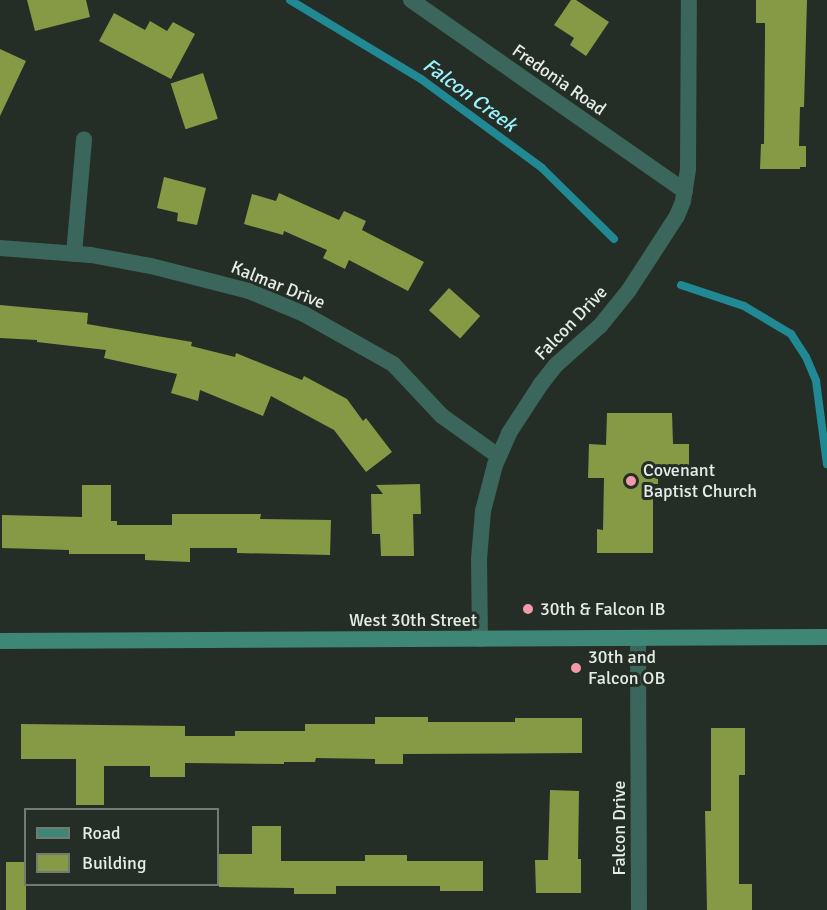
<!DOCTYPE html>
<html>
<head>
<meta charset="utf-8">
<style>
  body { margin:0 }
  #map { position:relative; width:827px; height:910px; overflow:hidden; background:#252e26; font-family:Signika,sans-serif }
  div>[style] { position:absolute }
  .stream>* { height:8px; margin:-4px; padding:0 4px; transform-origin:4px; border-radius:4px; background:#218993 }
  .building>* { inset:0; background:#869a46; transform-origin:0 0 }
  .minor>* { height:16px; margin:-8px; padding:0 8px; transform-origin:8px; border-radius:8px; background:#3b665b }
  .tertiary>* { height:16px; margin:-8px; padding:0 8px; transform-origin:8px; border-radius:8px; background:#3b665b }
  .secondary>* { height:16px; margin:-8px; padding:0 8px; transform-origin:8px; border-radius:8px; background:#3e8676 }
  .dots>* { width:16px; height:16px; translate:-50% -50%; box-sizing:border-box; border:3px solid #252e26; border-radius:50% }
  span { translate:-50% -50%; white-space:nowrap; text-align:center; line-height:1.15; -webkit-text-stroke:6px #252e26; paint-order:stroke }
  .street-label { font-size:18px; color:#e6ece7 }
  .poi-label { font-size:18px; color:#e6ece7 }
  .left { translate:0 -50%; text-align:left }
  .water-label { font-size:20px; color:#9af2fc; font-style:italic }
  .legend { position:absolute; left:24px; top:808px; width:195px; height:78px; box-sizing:border-box; background:#252e26; border:2px solid #727a73; margin:0; padding:8px 10px; list-style:none; font-size:18px; color:#e6ece7 }
  .legend li { display:flex; align-items:center; gap:12px; height:30px }
  .legend b { width:30px; border:2px solid #727a73 }
</style>
</head>
<body>
<div id="map">
  <div class="stream">
    <i style="left:290px;top:0;width:153px;rotate:31.1deg"></i>
    <i style="left:421px;top:79px;width:150px;rotate:36.3deg"></i>
    <i style="left:542px;top:168px;width:101px;rotate:44.6deg"></i>
    <i style="left:681px;top:285px;width:66px;rotate:18.4deg"></i>
    <i style="left:744px;top:306px;width:55px;rotate:30.8deg"></i>
    <i style="left:791px;top:334px;width:27px;rotate:57deg"></i>
    <i style="left:806px;top:357px;width:26px;rotate:67deg"></i>
    <i style="left:816px;top:381px;width:84px;rotate:82.5deg"></i>
  </div>
  <div class="building">
    <i style="clip-path:polygon(27px 0,86px 0,90px 17px,35px 31px)"></i>
    <i style="clip-path:polygon(571px 0,576px 0,609px 22px,586px 56px,570px 45px,574px 38px,554px 25px)"></i>
    <i style="clip-path:polygon(756px 0,807px 0,804px 107px,800px 107px,799px 146px,806px 146px,806px 167px,800px 167px,800px 169px,760px 169px,761px 144px,764px 144px,765px 36px,765px 23px,756px 23px)"></i>
    <i style="clip-path:polygon(114px 13px,145px 30px,150px 21px,167px 31px,173px 22px,195px 34px,171px 79px,99px 41px)"></i>
    <i style="clip-path:polygon(0 49px,26px 61px,0 116px)"></i>
    <i style="left:203px;top:73px;width:48px;height:34px;rotate:72deg"></i>
    <i style="clip-path:polygon(164px 177px,206px 188px,197px 225px,177px 221px,178px 213px,157px 208px)"></i>
    <i style="clip-path:polygon(279px 193px,339px 220px,344px 211px,366px 221px,362px 230px,424px 262px,408px 291px,349px 260px,345px 269px,323px 258px,327px 250px,284px 231px,283px 235px,244px 224px,252px 194px,276px 201px)"></i>
    <i style="left:449px;top:288px;width:42px;height:30px;rotate:42deg"></i>
    <i style="clip-path:polygon(0 305px,88px 313px,87px 324px,192px 342px,191px 346px,235px 357px,236px 353px,302px 380px,304px 376px,347px 399px,363px 421px,366px 418px,392px 452px,366px 472px,334px 430px,271px 396px,263px 416px,200px 390px,198px 401px,171px 393px,177px 374px,104px 358px,106px 350px,37px 342px,37px 340px,0 338px)"></i>
    <i style="clip-path:polygon(607px 413px,672px 413px,673px 444px,689px 444px,689px 478px,658px 477px,658px 484px,653px 484px,653px 553px,597px 553px,597px 529px,603px 530px,604px 478px,588px 478px,589px 444px,606px 445px)"></i>
    <i style="clip-path:polygon(420px 484px,421px 514px,413px 514px,414px 556px,381px 556px,380px 534px,372px 534px,371px 494px,383px 494px,376px 485px)"></i>
    <i style="clip-path:polygon(82px 485px,111px 485px,111px 521px,117px 521px,117px 525px,172px 525px,172px 514px,261px 514px,260px 519px,331px 520px,330px 555px,237px 553px,237px 548px,190px 548px,190px 562px,166px 561px,145px 560px,145px 554px,69px 554px,69px 550px,2px 548px,2px 515px,82px 517px)"></i>
    <i style="clip-path:polygon(375px 717px,428px 717px,428px 722px,515px 722px,515px 718px,582px 718px,582px 753px,403px 754px,403px 764px,375px 764px,375px 759px,316px 758px,315px 762px,284px 762px,284px 764px,185px 763px,185px 777px,150px 777px,150px 766px,104px 766px,104px 805px,76px 805px,76px 759px,21px 759px,21px 724px,185px 726px,185px 736px,235px 736px,235px 731px,305px 731px,305px 724px,375px 724px)"></i>
    <i style="clip-path:polygon(711px 728px,745px 728px,745px 775px,739px 775px,739px 884px,752px 884px,752px 910px,707px 910px,705px 811px,711px 811px)"></i>
    <i style="clip-path:polygon(550px 790px,579px 791px,578px 859px,581px 859px,581px 893px,536px 893px,535px 860px,548px 860px)"></i>
    <i style="clip-path:polygon(252px 826px,281px 826px,281px 861px,365px 861px,365px 855px,407px 855px,407px 861px,483px 861px,483px 891px,440px 891px,440px 886px,336px 886px,336px 894px,294px 894px,294px 888px,219px 887px,219px 854px,252px 854px)"></i>
    <i style="left:26px;top:862px;width:48px;height:20px;rotate:90deg"></i>
  </div>
  <div class="minor">
    <i style="left:411px;top:0;width:334px;rotate:34.9deg"></i>
    <i style="left:0;top:248px;width:91px;rotate:4.4deg"></i>
    <i style="left:91px;top:255px;width:61px;rotate:10.4deg"></i>
    <i style="left:151px;top:266px;width:101px;rotate:14.3deg"></i>
    <i style="left:249px;top:291px;width:60px;rotate:22.7deg"></i>
    <i style="left:304px;top:314px;width:102px;rotate:29.3deg"></i>
    <i style="left:393px;top:364px;width:71px;rotate:46.7deg"></i>
    <i style="left:442px;top:416px;width:69px;rotate:35.5deg"></i>
    <i style="left:74px;top:254px;width:115px;rotate:-85deg"></i>
    <i style="left:480px;top:639px;width:80px;rotate:-90.7deg"></i>
    <i style="left:479px;top:559px;width:48px;rotate:-85.2deg"></i>
    <i style="left:483px;top:511px;width:48px;rotate:-75.4deg"></i>
    <i style="left:495px;top:465px;width:35px;rotate:-66deg"></i>
    <i style="left:509px;top:433px;width:59px;rotate:-56.9deg"></i>
    <i style="left:541px;top:384px;width:24px;rotate:-52deg"></i>
    <i style="left:556px;top:365px;width:59px;rotate:-41.6deg"></i>
    <i style="left:600px;top:326px;width:46px;rotate:-51.1deg"></i>
    <i style="left:629px;top:290px;width:88px;rotate:-57deg"></i>
    <i style="left:677px;top:216px;width:16px;rotate:-68deg"></i>
    <i style="left:683px;top:201px;width:33px;rotate:-81deg"></i>
    <i style="left:688px;top:168px;width:168px;rotate:-89.7deg"></i>
  </div>
  <div class="tertiary">
    <i style="left:638px;top:639px;width:271px;rotate:89.8deg"></i>
  </div>
  <div class="secondary">
    <i style="left:0;top:641px;width:827px;rotate:-0.28deg"></i>
  </div>
  <div class="dots">
    <i style="left:631px;top:481px;background:#f39aaa"></i>
    <i style="left:528px;top:609px;background:#f39aaa"></i>
    <i style="left:576px;top:668px;background:#f39aaa"></i>
  </div>
  <div class="street-label">
    <span style="left:559px;top:80px;rotate:35deg">Fredonia Road</span>
    <span style="left:278px;top:285px;rotate:22deg">Kalmar Drive</span>
    <span style="left:571px;top:323px;rotate:-46deg">Falcon Drive</span>
    <span style="left:413px;top:620px">West 30th Street</span>
    <span style="left:619px;top:828px;rotate:-90deg">Falcon Drive</span>
  </div>
  <div class="poi-label">
    <span class="left" style="left:643px;top:481px">Covenant<br>Baptist Church</span>
    <span class="left" style="left:540px;top:609px">30th &amp; Falcon IB</span>
    <span class="left" style="left:588px;top:668px">30th and<br>Falcon OB</span>
  </div>
  <div class="water-label">
    <span style="left:470px;top:95px;rotate:36deg">Falcon Creek</span>
  </div>
  <ul class="legend">
  <li><b style="height:8px;background:#3e8676"></b>Road</li>
  <li><b style="height:16px;background:#869a46"></b>Building</li>
  </ul>
</div>
</body>
</html>
